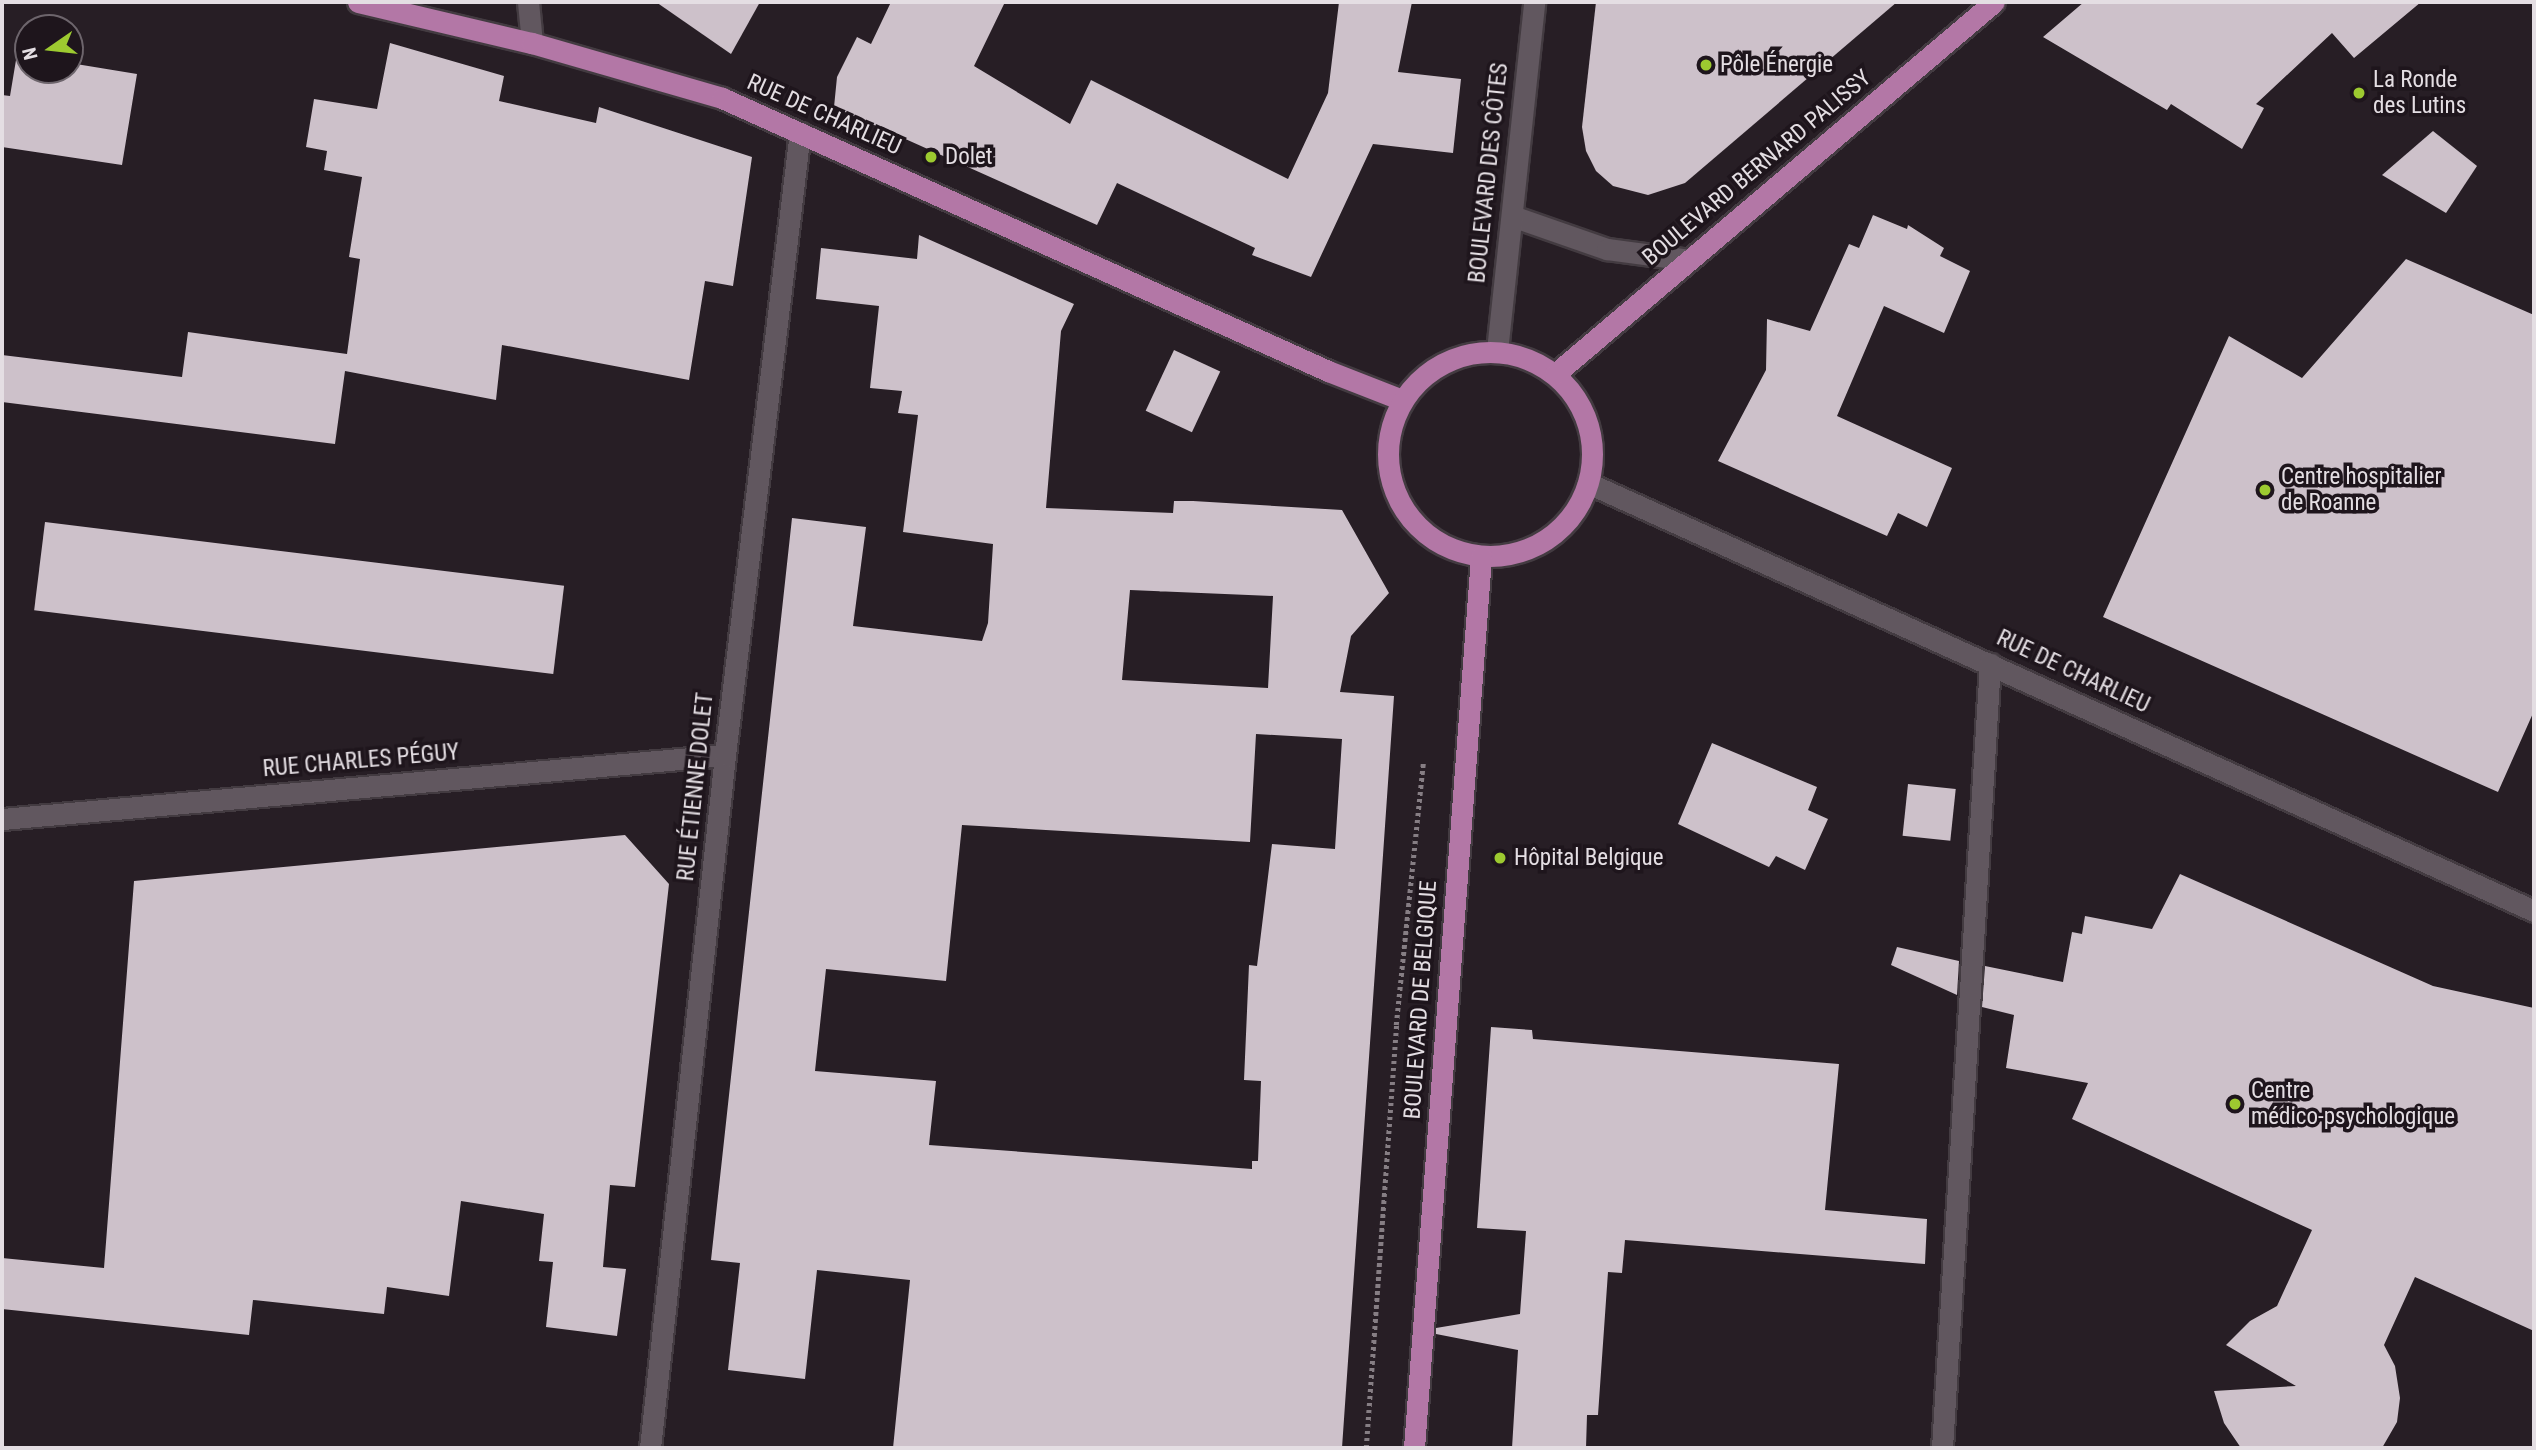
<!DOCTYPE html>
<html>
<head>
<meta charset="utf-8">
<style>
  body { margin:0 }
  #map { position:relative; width:2536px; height:1450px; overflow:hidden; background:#271e25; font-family:"Roboto Condensed",sans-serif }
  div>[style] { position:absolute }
  .building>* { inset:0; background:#cdc1ca; transform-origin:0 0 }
  .path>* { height:4.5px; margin-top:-2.25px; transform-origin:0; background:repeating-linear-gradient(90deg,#867e84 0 3.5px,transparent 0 7px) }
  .roads { filter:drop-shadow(2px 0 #433b41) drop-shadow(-2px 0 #433b41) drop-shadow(0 2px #433b41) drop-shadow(0 -2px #433b41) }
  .minor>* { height:21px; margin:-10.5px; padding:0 10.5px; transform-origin:10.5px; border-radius:10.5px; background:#61575f }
  .major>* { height:21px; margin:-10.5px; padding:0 10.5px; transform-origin:10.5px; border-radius:10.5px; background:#b377a6 }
  .major>.ring { margin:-10.5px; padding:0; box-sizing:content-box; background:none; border:21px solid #b377a6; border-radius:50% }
  .dots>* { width:19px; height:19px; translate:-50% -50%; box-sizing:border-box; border:4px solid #1e151c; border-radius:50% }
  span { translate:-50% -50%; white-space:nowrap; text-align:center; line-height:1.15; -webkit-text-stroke:7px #1e151c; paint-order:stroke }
  .poi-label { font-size:23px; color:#e4dee3 }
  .left { translate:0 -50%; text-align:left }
  .street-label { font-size:23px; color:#e4dee3 }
  .frame { position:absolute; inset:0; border:4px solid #e4dee3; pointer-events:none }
  .north { position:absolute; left:14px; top:14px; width:70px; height:70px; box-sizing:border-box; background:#1e151c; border:2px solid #6d656c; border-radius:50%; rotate:256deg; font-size:19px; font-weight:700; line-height:28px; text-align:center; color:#e4dee3 }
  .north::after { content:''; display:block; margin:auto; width:24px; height:32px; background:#9dca30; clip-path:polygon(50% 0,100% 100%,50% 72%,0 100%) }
</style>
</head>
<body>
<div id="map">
  <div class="building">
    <i style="clip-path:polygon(656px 2px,760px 2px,731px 54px)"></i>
    <i style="clip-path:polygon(891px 2px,1005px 2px,974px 66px,1070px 124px,1091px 80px,1288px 179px,1328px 93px,1339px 2px,1412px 2px,1398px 72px,1461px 79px,1453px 153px,1373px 144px,1311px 277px,1252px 255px,1255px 248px,1117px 183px,1097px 225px,834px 107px,837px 77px,857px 37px,871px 44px)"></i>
    <i style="clip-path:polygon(1596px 2px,1897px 2px,1685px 183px,1648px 195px,1613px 186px,1596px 171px,1586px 151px,1582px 127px)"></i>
    <i style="clip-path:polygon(2084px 2px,2421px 2px,2354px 58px,2332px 33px,2256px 104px,2264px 108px,2242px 149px,2171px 104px,2167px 110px,2043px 37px)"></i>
    <i style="clip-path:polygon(390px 43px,504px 76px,499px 101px,596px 123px,599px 107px,752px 157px,733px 286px,705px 281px,689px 380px,502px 345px,496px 400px,345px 371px,335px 444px,2px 402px,2px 355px,182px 377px,188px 332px,347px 354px,360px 259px,349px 257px,362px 177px,324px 170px,327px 151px,306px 147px,314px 99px,377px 109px)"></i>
    <i style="clip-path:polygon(17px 54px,28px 56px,28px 70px,70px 70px,70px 63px,137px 74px,122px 165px,2px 147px,2px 95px,10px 96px)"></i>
    <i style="clip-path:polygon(2433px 131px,2477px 166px,2446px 213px,2382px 175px)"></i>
    <i style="clip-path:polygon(1873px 215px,1907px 229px,1908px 225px,1944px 248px,1940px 256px,1970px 271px,1944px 333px,1884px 306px,1837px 416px,1952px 468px,1927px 527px,1898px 513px,1887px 536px,1718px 461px,1766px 370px,1767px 319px,1810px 331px,1849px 244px,1859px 248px)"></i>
    <i style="clip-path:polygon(evenodd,919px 235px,1074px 304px,1061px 331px,1046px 508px,1173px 513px,1174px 501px,1193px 501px,1342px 510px,1389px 593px,1351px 636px,1340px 692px,1394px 696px,1342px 1448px,893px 1448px,910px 1280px,817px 1270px,805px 1379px,728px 1370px,740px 1263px,711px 1260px,792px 518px,866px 527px,853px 626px,982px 641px,988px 623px,993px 544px,903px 532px,918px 415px,898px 413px,902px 391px,870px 388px,879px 306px,816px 299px,821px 248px,917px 259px,919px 235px,1130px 590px,1273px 596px,1268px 688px,1122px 680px,1130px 590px,919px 235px,1256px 734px,1342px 739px,1335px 849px,1272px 844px,1257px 966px,1249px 965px,1244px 1080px,1261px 1081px,1258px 1161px,1252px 1161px,1252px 1169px,929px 1145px,936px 1081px,815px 1071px,826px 969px,946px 981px,962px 825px,1250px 842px,1256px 734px)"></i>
    <i style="clip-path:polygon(2406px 259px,2534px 315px,2534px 711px,2498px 792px,2103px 617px,2229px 336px,2302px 378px)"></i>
    <i style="left:1174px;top:350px;width:51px;height:67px;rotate:25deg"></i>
    <i style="left:45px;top:522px;width:523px;height:89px;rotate:7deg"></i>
    <i style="clip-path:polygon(1712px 743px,1817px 787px,1808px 810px,1828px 819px,1805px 870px,1776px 856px,1769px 867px,1678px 824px)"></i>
    <i style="left:1908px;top:784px;width:48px;height:52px;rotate:6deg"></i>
    <i style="clip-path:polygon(625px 835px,669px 884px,635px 1187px,610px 1185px,603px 1267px,626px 1269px,617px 1336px,546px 1327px,553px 1262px,539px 1261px,544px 1214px,461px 1201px,449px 1296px,387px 1287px,384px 1314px,253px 1300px,249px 1335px,2px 1309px,2px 1258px,104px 1268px,134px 881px)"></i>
    <i style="clip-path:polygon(2180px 874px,2433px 986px,2534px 1008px,2534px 1331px,2415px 1277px,2384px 1345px,2395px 1366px,2400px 1398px,2397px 1422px,2382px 1448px,2241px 1448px,2224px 1423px,2214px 1391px,2296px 1386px,2226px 1345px,2250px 1321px,2277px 1306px,2312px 1230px,2072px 1119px,2088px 1083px,2006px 1068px,2014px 1015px,1982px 1007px,1985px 966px,2063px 982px,2072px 932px,2082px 934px,2085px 916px,2152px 929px)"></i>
    <i style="clip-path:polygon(1897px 947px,1959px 961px,1957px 995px,1891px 965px)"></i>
    <i style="clip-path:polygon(1491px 1027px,1532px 1030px,1533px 1039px,1839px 1064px,1825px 1210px,1927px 1219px,1925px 1264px,1625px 1240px,1622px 1273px,1608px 1272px,1598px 1415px,1587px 1415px,1586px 1448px,1512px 1448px,1518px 1350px,1436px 1334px,1436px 1328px,1520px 1314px,1526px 1231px,1477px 1228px)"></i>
  </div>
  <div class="path">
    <i style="left:1366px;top:1448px;width:424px;rotate:-85.9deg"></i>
    <i style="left:1396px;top:1025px;width:264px;rotate:-84.1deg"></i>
  </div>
  <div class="roads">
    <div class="minor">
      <i style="left:528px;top:2px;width:41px;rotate:84.4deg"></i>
      <i style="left:1512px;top:216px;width:101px;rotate:19.2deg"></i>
      <i style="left:1607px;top:249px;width:83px;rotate:7.6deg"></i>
      <i style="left:1497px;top:351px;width:351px;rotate:-83.9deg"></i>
      <i style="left:1588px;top:483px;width:1038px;rotate:24.34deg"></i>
      <i style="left:2px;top:819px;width:726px;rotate:-5.06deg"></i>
      <i style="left:650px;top:1448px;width:697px;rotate:-83.82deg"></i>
      <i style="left:725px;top:755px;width:627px;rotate:-83.14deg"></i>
      <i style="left:1942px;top:1448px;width:786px;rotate:-86.5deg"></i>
    </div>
    <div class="major">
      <i style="left:358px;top:2px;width:179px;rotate:13.3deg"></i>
      <i style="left:532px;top:43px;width:198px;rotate:16.1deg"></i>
      <i style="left:722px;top:98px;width:665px;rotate:24.25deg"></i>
      <i style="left:1328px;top:371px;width:79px;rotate:21.4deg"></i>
      <i class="ring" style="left:1388px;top:352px;width:183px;height:183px"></i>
      <i style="left:1555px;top:374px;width:575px;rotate:-40.28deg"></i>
      <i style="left:1414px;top:1448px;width:894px;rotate:-85.7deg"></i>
    </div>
  </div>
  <div class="dots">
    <i style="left:1706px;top:65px;background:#9dca30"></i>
    <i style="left:2359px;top:93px;background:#9dca30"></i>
    <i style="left:931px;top:157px;background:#9dca30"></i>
    <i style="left:2265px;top:490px;background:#9dca30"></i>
    <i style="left:1500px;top:858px;background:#9dca30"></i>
    <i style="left:2235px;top:1104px;background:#9dca30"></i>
  </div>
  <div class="poi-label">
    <span class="left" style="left:1720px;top:65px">Pôle Énergie</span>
    <span class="left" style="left:2373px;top:93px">La Ronde<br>des Lutins</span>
    <span class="left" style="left:945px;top:157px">Dolet</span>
    <span class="left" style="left:2281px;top:490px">Centre hospitalier<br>de Roanne</span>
    <span class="left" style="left:1514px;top:858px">Hôpital Belgique</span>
    <span class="left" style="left:2251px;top:1104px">Centre<br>médico-psychologique</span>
  </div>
  <div class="street-label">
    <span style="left:824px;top:115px;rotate:24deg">RUE DE CHARLIEU</span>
    <span style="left:1757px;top:168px;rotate:-40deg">BOULEVARD BERNARD PALISSY</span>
    <span style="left:1489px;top:173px;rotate:-84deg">BOULEVARD DES CÔTES</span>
    <span style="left:2073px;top:672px;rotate:25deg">RUE DE CHARLIEU</span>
    <span style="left:361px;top:761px;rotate:-5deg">RUE CHARLES PÉGUY</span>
    <span style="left:696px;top:787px;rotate:-84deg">RUE ÉTIENNE DOLET</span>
    <span style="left:1421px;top:1000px;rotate:-86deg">BOULEVARD DE BELGIQUE</span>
  </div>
  <div class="frame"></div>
  <div class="north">N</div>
</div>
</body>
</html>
